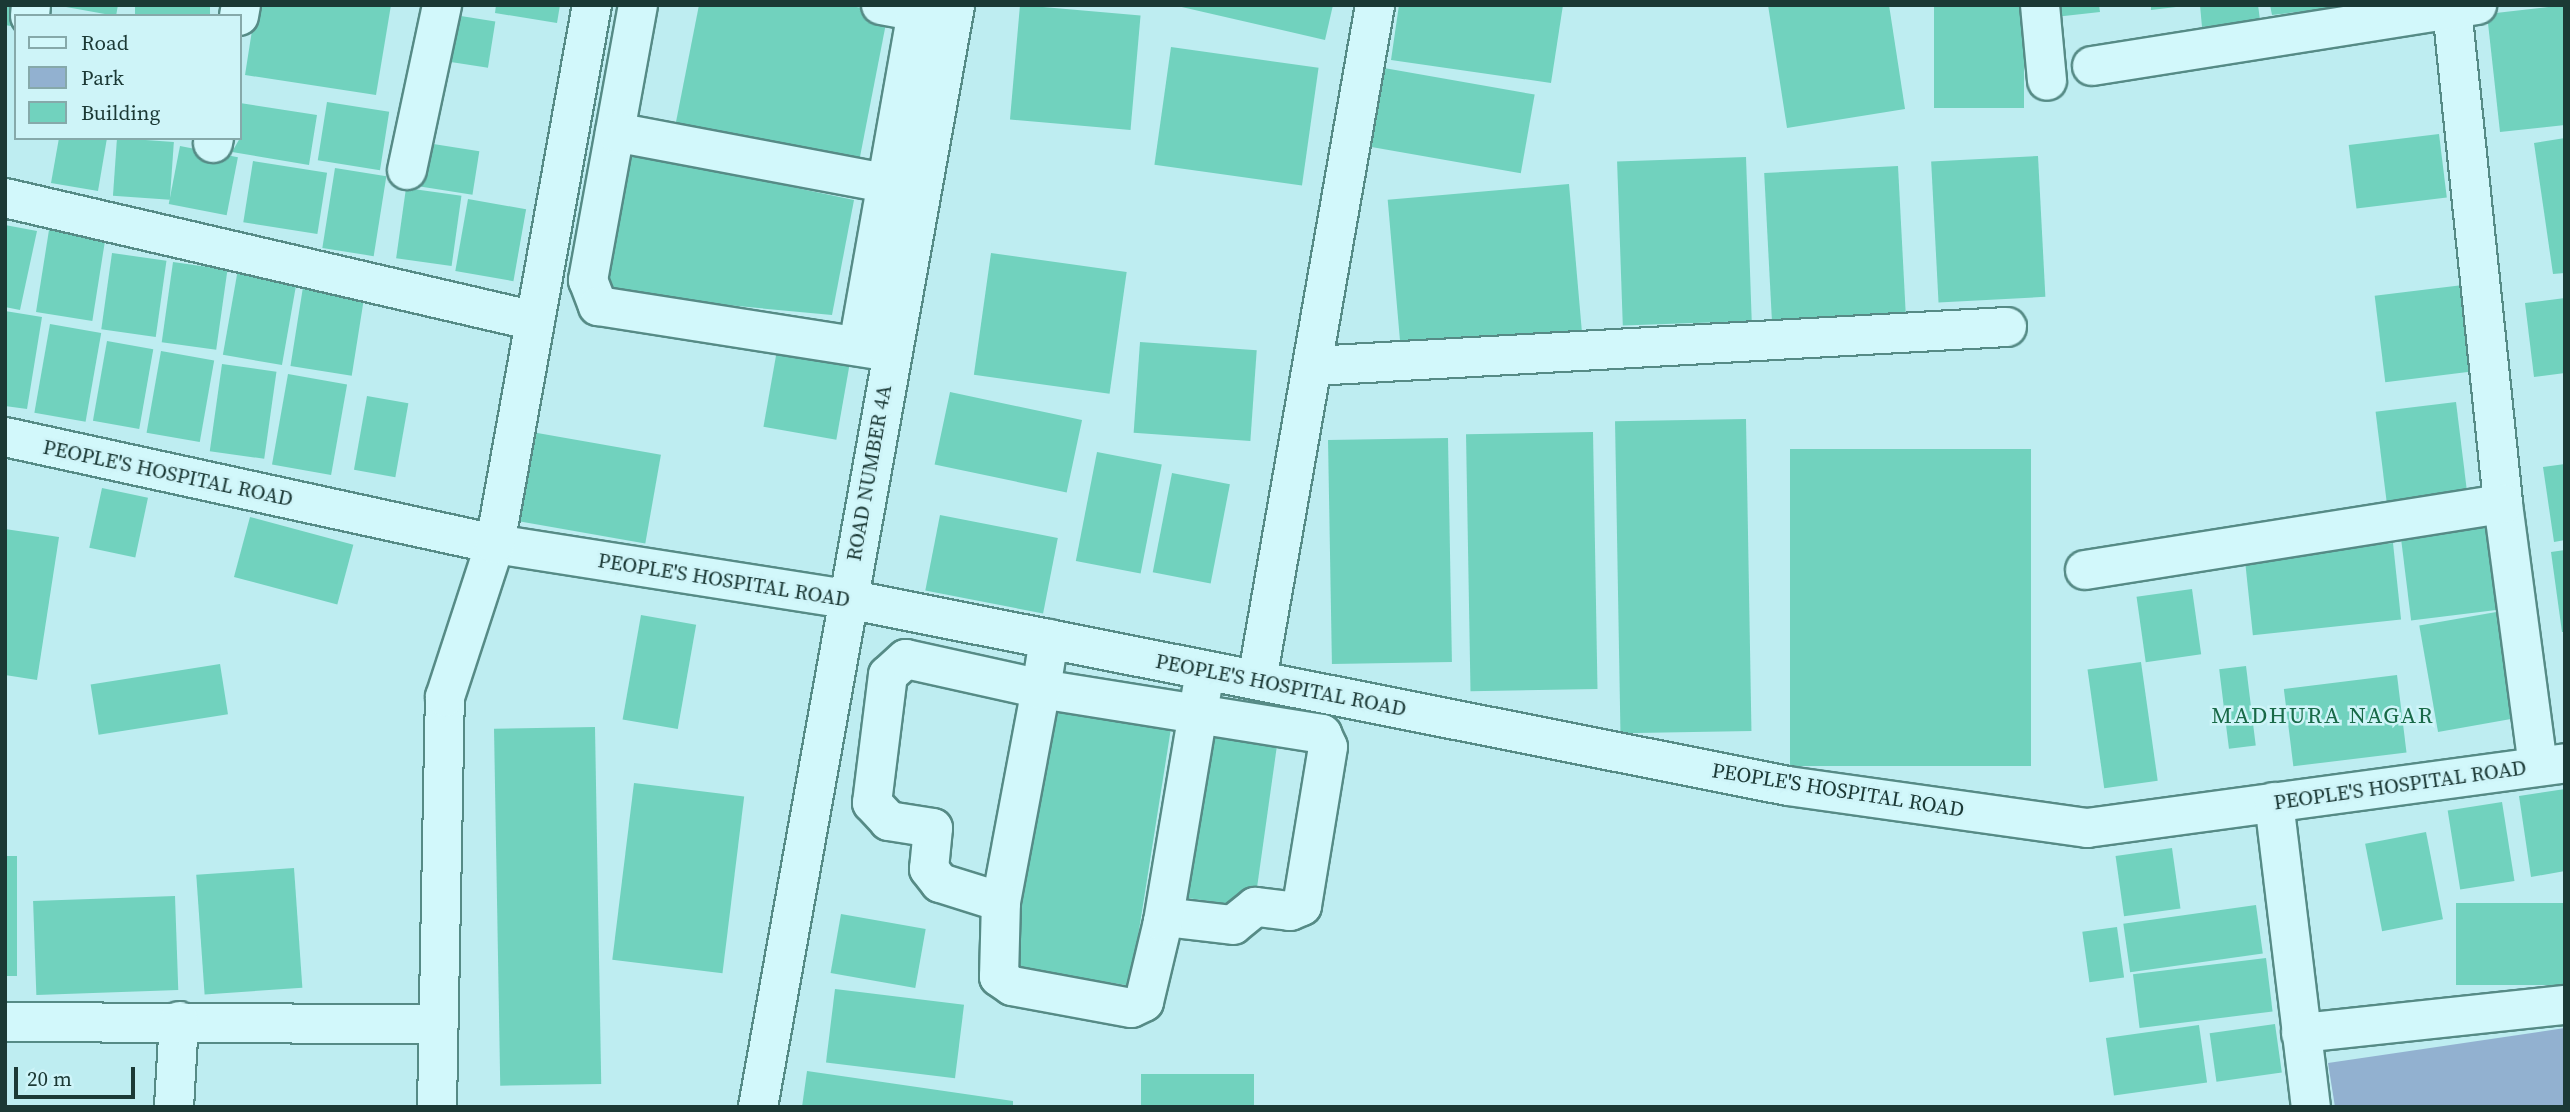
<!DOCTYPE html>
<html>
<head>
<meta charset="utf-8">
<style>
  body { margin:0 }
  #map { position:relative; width:2570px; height:1112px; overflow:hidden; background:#beedf1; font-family:"Source Serif 4",serif }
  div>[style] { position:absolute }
  .green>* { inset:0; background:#92b1d0 }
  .building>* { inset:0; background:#71d2be; transform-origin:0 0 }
  .roads { filter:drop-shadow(2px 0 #568b86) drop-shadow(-2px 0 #568b86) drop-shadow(0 2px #568b86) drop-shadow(0 -2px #568b86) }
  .minor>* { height:38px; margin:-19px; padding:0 19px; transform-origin:19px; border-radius:19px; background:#d2f8fb }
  span { translate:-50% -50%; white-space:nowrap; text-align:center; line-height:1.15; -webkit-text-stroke:5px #cef4f8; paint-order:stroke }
  .street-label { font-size:21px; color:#1b3935 }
  .neighbourhood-label { font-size:23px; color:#186947; letter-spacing:2px }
  .frame { position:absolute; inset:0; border:7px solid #1b3935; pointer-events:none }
  .legend { position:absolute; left:14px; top:14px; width:228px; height:126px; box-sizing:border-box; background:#cef4f8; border:2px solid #86a9aa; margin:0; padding:9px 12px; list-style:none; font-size:21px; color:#1b3935 }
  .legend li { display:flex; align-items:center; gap:14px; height:35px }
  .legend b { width:35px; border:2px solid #86a9aa }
  .scale { position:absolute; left:14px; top:1067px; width:121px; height:32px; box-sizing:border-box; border:4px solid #1b3935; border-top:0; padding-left:9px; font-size:21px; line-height:24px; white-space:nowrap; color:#1b3935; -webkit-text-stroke:5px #cef4f8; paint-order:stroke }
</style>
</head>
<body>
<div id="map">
  <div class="green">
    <i style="clip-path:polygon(2565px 1028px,2565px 1107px,2335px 1107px,2328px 1063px)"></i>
  </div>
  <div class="building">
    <i style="clip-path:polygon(5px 5px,21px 5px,16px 27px,5px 25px)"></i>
    <i style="clip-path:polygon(55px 5px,118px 5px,116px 16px)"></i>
    <i style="left:135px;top:5px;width:75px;height:11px"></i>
    <i style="clip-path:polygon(256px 5px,391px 5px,376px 95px,245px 75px)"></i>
    <i style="clip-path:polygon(496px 5px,560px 5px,557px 23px,495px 13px)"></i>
    <i style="clip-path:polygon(699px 5px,846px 5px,888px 13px,859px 162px,675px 127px)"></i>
    <i style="left:1020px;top:5px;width:121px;height:115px;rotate:5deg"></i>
    <i style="clip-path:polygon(1173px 5px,1333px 5px,1325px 40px)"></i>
    <i style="clip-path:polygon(1399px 5px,1563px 5px,1551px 83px,1391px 60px)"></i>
    <i style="clip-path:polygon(1768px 5px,1889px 5px,1905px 109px,1787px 128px)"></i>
    <i style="left:1934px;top:5px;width:90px;height:103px"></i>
    <i style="clip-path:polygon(2054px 5px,2099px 5px,2100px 12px,2055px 17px)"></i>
    <i style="clip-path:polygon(2151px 5px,2176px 5px,2176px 7px,2151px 10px)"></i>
    <i style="clip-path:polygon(2200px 5px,2258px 5px,2260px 20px,2202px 27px)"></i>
    <i style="clip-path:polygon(2270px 5px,2331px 5px,2332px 8px,2272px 15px)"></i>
    <i style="clip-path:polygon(2565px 5px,2565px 125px,2500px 132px,2487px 14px)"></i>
    <i style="left:442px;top:13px;width:54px;height:47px;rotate:9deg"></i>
    <i style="left:1171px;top:47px;width:149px;height:119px;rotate:8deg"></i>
    <i style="left:1384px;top:68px;width:153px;height:80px;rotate:10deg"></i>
    <i style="left:327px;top:102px;width:63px;height:59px;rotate:9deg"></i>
    <i style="clip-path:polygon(240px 103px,317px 115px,309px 165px,232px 152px,240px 138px)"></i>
    <i style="left:2439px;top:134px;width:64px;height:91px;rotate:83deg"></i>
    <i style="clip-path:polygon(59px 138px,107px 138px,98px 191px,51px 183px)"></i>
    <i style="left:117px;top:138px;width:57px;height:58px;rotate:4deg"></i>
    <i style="clip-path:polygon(2565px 138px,2565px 273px,2553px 274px,2534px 143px)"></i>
    <i style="left:427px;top:143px;width:53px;height:44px;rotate:9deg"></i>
    <i style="left:180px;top:146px;width:59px;height:59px;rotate:11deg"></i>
    <i style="clip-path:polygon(620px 151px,854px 200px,832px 315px,599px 293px)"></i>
    <i style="left:2038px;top:156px;width:141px;height:107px;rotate:87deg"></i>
    <i style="left:1746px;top:157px;width:164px;height:129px;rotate:88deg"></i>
    <i style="left:253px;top:161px;width:75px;height:62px;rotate:9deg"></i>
    <i style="left:1898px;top:166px;width:159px;height:134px;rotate:87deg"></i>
    <i style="left:335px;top:168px;width:52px;height:81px;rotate:9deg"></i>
    <i style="left:1569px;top:184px;width:149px;height:182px;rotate:85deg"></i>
    <i style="left:406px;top:188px;width:56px;height:71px;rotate:8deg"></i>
    <i style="left:468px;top:199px;width:59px;height:73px;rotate:10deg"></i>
    <i style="clip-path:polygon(5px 225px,37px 231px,20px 310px,5px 307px)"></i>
    <i style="left:49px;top:230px;width:57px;height:83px;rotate:9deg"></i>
    <i style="left:112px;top:253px;width:55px;height:77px;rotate:8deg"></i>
    <i style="left:991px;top:253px;width:137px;height:123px;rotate:8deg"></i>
    <i style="left:173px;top:262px;width:55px;height:81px;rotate:8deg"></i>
    <i style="left:238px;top:269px;width:60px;height:87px;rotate:10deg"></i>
    <i style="left:2463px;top:285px;width:87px;height:89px;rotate:83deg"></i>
    <i style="left:303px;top:287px;width:62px;height:80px;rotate:9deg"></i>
    <i style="clip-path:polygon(2565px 298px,2565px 373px,2534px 377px,2525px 303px)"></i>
    <i style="clip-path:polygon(5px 311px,42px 317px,27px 409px,5px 406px)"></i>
    <i style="left:50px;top:324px;width:52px;height:90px;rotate:10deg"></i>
    <i style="left:107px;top:341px;width:47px;height:81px;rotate:10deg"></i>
    <i style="left:1140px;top:342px;width:117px;height:91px;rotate:4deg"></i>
    <i style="left:777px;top:350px;width:74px;height:78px;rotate:10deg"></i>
    <i style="left:161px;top:351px;width:54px;height:83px;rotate:10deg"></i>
    <i style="left:222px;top:364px;width:55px;height:88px;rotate:8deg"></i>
    <i style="left:288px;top:374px;width:60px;height:92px;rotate:10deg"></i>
    <i style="left:950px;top:392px;width:135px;height:74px;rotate:12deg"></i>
    <i style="left:367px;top:396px;width:42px;height:75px;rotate:10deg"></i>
    <i style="left:2456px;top:402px;width:91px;height:81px;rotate:83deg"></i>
    <i style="left:1746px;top:419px;width:312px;height:131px;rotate:89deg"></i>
    <i style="left:526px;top:431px;width:137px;height:90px;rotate:10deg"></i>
    <i style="left:1593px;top:432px;width:257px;height:127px;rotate:89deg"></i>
    <i style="left:1448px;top:438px;width:224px;height:120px;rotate:89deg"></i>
    <i style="left:2031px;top:449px;width:317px;height:241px;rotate:90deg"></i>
    <i style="left:1097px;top:452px;width:66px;height:111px;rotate:11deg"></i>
    <i style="clip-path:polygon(2565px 464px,2565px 540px,2554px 542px,2543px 467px)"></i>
    <i style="left:1172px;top:473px;width:59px;height:101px;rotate:11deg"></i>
    <i style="left:102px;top:488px;width:47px;height:61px;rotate:12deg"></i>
    <i style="left:940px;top:515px;width:120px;height:77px;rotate:11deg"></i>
    <i style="left:250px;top:517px;width:107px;height:62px;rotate:15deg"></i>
    <i style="left:2500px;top:524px;width:85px;height:100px;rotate:83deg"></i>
    <i style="clip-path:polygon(5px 529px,59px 537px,37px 680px,5px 675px)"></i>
    <i style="left:2393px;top:543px;width:77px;height:149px;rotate:84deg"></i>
    <i style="clip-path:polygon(2565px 550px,2565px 632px,2562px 632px,2551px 552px)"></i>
    <i style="left:2192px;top:589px;width:66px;height:56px;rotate:82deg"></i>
    <i style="left:2502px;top:611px;width:108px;height:84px;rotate:80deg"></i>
    <i style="left:641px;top:615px;width:56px;height:106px;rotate:10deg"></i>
    <i style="left:2141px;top:662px;width:120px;height:54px;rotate:82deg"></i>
    <i style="left:220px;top:664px;width:51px;height:131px;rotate:81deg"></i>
    <i style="left:2246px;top:666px;width:80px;height:27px;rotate:83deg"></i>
    <i style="left:2397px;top:675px;width:78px;height:114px;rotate:83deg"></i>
    <i style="left:1052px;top:706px;width:121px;height:264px;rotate:9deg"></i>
    <i style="left:1206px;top:726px;width:73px;height:173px;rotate:8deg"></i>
    <i style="left:595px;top:727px;width:357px;height:101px;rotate:89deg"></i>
    <i style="left:634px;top:783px;width:111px;height:178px;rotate:7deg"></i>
    <i style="clip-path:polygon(2565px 789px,2565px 871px,2531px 877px,2519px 796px)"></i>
    <i style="left:2502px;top:802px;width:80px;height:55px;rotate:81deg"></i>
    <i style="left:2426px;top:832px;width:89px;height:62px;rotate:79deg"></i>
    <i style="left:2172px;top:848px;width:61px;height:57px;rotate:82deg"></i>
    <i style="left:5px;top:856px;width:12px;height:120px"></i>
    <i style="left:294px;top:868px;width:120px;height:98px;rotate:86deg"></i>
    <i style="left:175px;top:896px;width:94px;height:142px;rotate:88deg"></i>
    <i style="left:2565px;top:903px;width:82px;height:109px;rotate:90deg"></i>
    <i style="left:2256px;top:905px;width:49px;height:134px;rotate:82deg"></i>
    <i style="left:841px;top:914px;width:86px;height:60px;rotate:10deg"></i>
    <i style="left:2117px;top:927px;width:51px;height:35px;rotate:82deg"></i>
    <i style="left:2266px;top:958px;width:54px;height:134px;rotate:83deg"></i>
    <i style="left:835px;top:989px;width:130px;height:74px;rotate:7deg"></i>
    <i style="left:2275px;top:1024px;width:49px;height:66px;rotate:82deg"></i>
    <i style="left:2199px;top:1025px;width:58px;height:94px;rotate:82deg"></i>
    <i style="clip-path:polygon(807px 1071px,1013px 1101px,1013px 1107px,802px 1107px)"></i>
    <i style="left:1254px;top:1074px;width:33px;height:113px;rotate:90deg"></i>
  </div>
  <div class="roads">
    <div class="minor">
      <i style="left:638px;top:5px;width:280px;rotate:100.3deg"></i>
      <i style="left:588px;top:280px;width:28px;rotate:69deg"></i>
      <i style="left:598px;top:306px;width:297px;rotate:8.9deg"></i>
      <i style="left:881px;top:5px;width:61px;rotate:10.4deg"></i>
      <i style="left:2040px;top:5px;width:76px;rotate:84.7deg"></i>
      <i style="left:2452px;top:9px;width:498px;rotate:84.1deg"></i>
      <i style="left:2503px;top:504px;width:264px;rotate:82.4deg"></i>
      <i style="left:30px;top:16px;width:11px;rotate:-85deg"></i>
      <i style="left:239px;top:16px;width:11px;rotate:-80deg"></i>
      <i style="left:2092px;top:66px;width:390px;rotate:-9deg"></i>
      <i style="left:615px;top:132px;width:302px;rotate:10.7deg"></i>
      <i style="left:213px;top:143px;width:5px;rotate:-79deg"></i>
      <i style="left:407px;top:170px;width:169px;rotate:-78deg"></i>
      <i style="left:5px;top:198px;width:544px;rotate:13.07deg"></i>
      <i style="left:858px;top:346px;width:339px;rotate:-80deg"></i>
      <i style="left:1313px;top:366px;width:695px;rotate:-3.22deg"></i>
      <i style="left:5px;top:437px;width:502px;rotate:12.32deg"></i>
      <i style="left:495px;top:544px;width:356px;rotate:8.9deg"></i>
      <i style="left:847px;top:599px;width:959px;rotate:11.24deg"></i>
      <i style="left:1788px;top:786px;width:302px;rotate:8deg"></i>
      <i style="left:2087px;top:828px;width:482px;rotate:-7.7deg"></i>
      <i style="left:2085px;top:570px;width:423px;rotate:-9deg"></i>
      <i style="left:1257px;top:680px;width:685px;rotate:-80.08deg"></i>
      <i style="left:2274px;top:802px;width:307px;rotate:83.1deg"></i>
      <i style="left:1001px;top:902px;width:217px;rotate:-79.4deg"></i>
      <i style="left:1041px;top:689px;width:285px;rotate:9.1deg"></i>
      <i style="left:1322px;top:734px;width:14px;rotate:65deg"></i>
      <i style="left:1328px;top:747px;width:161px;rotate:99.3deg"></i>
      <i style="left:1302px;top:906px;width:13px;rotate:157deg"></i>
      <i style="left:1290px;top:911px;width:35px;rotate:-173deg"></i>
      <i style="left:1255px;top:907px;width:28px;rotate:141deg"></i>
      <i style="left:1233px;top:925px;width:60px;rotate:-173.3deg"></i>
      <i style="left:1173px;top:918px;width:11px;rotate:158deg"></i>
      <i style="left:1163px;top:922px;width:82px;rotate:103.4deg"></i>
      <i style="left:1144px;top:1002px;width:14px;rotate:155deg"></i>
      <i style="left:1131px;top:1008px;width:121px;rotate:-169.5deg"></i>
      <i style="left:1012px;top:986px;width:16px;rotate:-145deg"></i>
      <i style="left:999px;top:977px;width:75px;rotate:-88.5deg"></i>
      <i style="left:1001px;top:902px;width:64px;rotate:-162.7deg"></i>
      <i style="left:940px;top:883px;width:18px;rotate:-128deg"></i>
      <i style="left:929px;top:869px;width:41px;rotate:-84.4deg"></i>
      <i style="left:933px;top:828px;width:45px;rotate:-171deg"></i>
      <i style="left:889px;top:821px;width:25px;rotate:-133deg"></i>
      <i style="left:872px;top:803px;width:129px;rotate:-82.9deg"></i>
      <i style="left:888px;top:675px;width:24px;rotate:-42deg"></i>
      <i style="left:906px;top:659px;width:138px;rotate:12.5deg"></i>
      <i style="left:1041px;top:689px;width:51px;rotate:-80.9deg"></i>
      <i style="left:1163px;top:922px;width:236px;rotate:-80.5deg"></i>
      <i style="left:5px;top:1022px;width:432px;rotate:0.3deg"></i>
      <i style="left:2301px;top:1033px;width:265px;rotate:-6.1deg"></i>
      <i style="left:174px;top:1107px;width:86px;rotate:-86.7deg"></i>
      <i style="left:437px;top:1107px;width:410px;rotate:-88.9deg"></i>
      <i style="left:445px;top:697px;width:161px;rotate:-71.9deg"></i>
      <i style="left:495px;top:544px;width:548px;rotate:-79.8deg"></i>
      <i style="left:758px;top:1107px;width:1119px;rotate:-79.86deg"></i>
    </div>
  </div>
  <div class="street-label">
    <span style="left:168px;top:473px;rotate:12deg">PEOPLE'S HOSPITAL ROAD</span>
    <span style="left:869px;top:473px;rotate:-80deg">ROAD NUMBER 4A</span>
    <span style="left:724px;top:580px;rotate:9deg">PEOPLE'S HOSPITAL ROAD</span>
    <span style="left:1281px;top:685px;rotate:11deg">PEOPLE'S HOSPITAL ROAD</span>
    <span style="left:2400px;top:785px;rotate:-8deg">PEOPLE'S HOSPITAL ROAD</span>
    <span style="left:1838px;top:790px;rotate:9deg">PEOPLE'S HOSPITAL ROAD</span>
  </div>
  <div class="neighbourhood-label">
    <span style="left:2323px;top:715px">MADHURA NAGAR</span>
  </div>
  <div class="frame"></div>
  <ul class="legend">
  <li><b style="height:9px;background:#d2f8fb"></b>Road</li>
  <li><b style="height:19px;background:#92b1d0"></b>Park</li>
  <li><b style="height:19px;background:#71d2be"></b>Building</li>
  </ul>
  <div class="scale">20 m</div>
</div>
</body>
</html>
